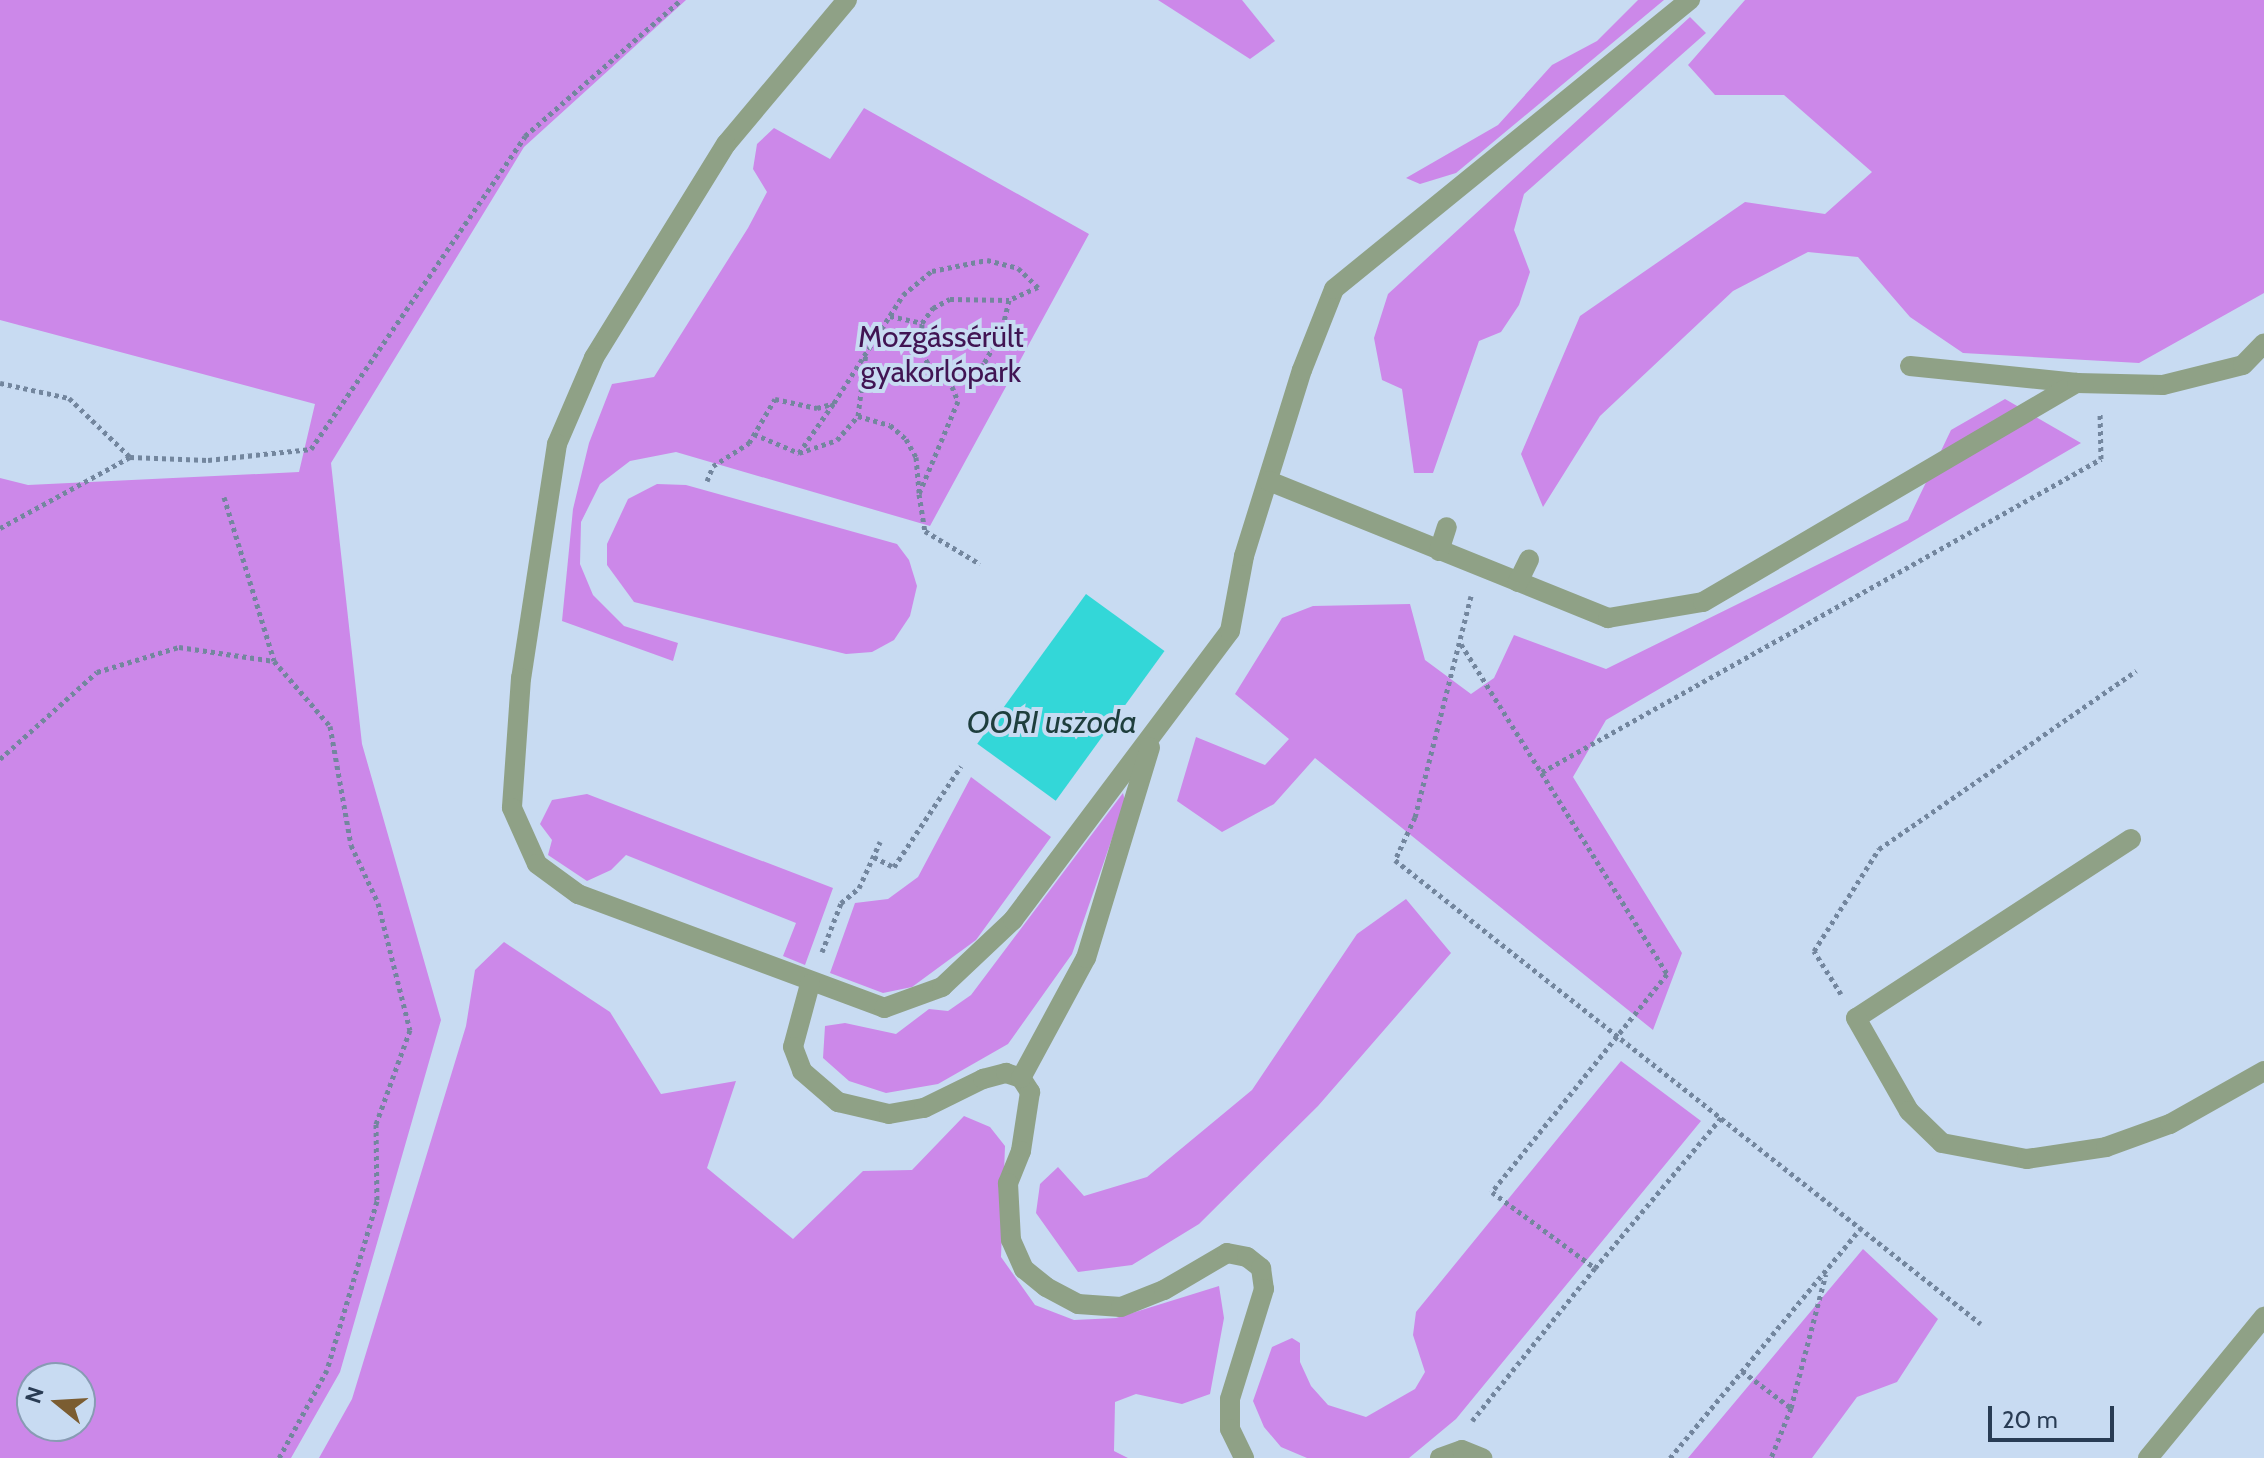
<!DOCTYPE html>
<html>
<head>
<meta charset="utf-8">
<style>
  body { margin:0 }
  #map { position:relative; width:2264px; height:1458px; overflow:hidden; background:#c8dbf2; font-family:Cabin,sans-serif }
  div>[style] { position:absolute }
  .green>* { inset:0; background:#cc88e9 }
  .water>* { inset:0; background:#33d7d8; transform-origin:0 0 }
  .path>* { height:5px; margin-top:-2.5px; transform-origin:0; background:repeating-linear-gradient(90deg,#73869e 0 4px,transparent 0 8px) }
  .minor>* { height:20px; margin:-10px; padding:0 10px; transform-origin:10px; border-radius:10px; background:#8fa186 }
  span { translate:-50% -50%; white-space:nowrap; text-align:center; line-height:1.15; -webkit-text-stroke:8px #c8dbf2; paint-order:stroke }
  .park-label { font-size:30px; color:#411453 }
  .water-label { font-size:32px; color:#1e3e3d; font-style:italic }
  .north { position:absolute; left:16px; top:1362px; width:80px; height:80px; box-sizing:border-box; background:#c8dbf2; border:2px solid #889bb3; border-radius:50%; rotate:288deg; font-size:22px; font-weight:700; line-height:32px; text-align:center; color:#293c54 }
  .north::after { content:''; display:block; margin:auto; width:28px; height:36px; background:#7b5d32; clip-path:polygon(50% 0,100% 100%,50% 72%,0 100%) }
  .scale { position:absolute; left:1988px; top:1406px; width:126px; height:36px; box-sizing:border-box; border:4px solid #293c54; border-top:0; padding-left:10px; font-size:24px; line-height:28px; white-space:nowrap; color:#293c54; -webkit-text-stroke:6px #c8dbf2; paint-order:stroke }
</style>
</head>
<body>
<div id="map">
  <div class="green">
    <i style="clip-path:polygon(evenodd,0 0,686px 0,524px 147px,331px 463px,362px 744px,441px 1020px,340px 1372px,291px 1458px,0 1458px,0 478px,28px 485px,299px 472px,315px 404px,0 320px,0 0,80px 1378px,80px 1426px,32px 1426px,32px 1378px,80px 1378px)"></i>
    <i style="clip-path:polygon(1158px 0,1242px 0,1275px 41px,1250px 59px)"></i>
    <i style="clip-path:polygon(1638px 0,1664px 0,1456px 173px,1420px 184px,1406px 178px,1498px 125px,1552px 65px,1597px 41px)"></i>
    <i style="clip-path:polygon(1745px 0,2264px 0,2264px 293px,2139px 363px,1963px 353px,1910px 317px,1858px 257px,1808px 252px,1733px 291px,1600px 416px,1543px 507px,1521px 454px,1580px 316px,1745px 202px,1825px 214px,1872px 172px,1784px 95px,1715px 95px,1688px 65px)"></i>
    <i style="clip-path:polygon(1690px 17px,1706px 33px,1524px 194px,1514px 230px,1530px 272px,1519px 305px,1501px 332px,1479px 341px,1433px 473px,1414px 473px,1402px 389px,1382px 380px,1374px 338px,1388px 294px)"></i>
    <i style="clip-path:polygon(864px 108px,1089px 234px,930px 526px,676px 452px,630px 461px,600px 484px,581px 522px,580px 564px,593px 595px,624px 626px,678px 643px,673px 661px,562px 621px,573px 509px,589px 443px,612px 384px,654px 377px,748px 228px,767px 192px,753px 169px,757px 144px,774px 128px,830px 159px)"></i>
    <i style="clip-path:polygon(2005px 399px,2081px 443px,1606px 720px,1573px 777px,1682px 953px,1653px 1030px,1315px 758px,1274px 804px,1222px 832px,1177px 801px,1196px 737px,1265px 765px,1289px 739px,1235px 694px,1282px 618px,1313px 606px,1410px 604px,1425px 660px,1471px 694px,1494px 678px,1514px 635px,1606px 669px,1908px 520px,1951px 430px)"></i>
    <i style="clip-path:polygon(657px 484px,686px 485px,897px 544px,909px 560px,917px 586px,910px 616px,894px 640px,872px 652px,846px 654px,634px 602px,607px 565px,607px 544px,628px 499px)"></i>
    <i style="clip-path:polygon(971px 777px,1051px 837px,976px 940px,912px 987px,883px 993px,830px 973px,855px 903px,888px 899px,918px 877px)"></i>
    <i style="clip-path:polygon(1123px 793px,1125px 801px,1072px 954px,1008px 1044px,938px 1084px,886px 1093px,849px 1081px,823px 1058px,825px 1026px,845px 1023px,896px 1034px,929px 1009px,948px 1011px,971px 995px)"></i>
    <i style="clip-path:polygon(587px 794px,833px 888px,805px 965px,783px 956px,796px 923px,626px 855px,611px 870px,587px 881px,548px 855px,552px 840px,540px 824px,552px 800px)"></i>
    <i style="clip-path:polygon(1406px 899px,1451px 953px,1318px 1106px,1199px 1224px,1132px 1265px,1078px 1272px,1036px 1213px,1040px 1184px,1058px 1167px,1084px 1196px,1147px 1177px,1252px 1090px,1357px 934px)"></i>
    <i style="clip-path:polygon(504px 942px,610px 1012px,661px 1094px,736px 1081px,707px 1168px,793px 1239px,863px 1171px,912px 1170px,964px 1116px,990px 1127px,1005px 1146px,1001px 1257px,1035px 1305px,1074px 1320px,1116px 1318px,1219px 1286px,1224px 1318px,1210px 1394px,1182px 1404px,1136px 1394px,1115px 1402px,1114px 1451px,1128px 1458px,319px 1458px,352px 1399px,466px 1026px,475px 970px)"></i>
    <i style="clip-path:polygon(1621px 1061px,1701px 1121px,1456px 1419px,1409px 1458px,1307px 1458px,1281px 1447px,1264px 1427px,1253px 1401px,1272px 1347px,1292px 1338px,1300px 1343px,1300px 1362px,1311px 1386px,1328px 1405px,1366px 1417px,1415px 1389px,1425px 1372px,1413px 1335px,1416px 1312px)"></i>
    <i style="clip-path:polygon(1863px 1249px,1938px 1319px,1897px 1382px,1857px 1397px,1812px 1458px,1688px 1458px)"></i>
  </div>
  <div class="water">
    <i style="left:1086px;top:594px;width:97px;height:185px;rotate:36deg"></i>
  </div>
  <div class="path">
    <i style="left:890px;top:316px;width:33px;rotate:12deg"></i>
    <i style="left:949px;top:379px;width:24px;rotate:68deg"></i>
    <i style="left:958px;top:401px;width:101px;rotate:112.8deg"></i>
    <i style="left:919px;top:494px;width:37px;rotate:81deg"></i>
    <i style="left:925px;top:531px;width:64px;rotate:31deg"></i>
    <i style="left:0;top:383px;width:71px;rotate:12.3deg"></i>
    <i style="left:69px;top:398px;width:85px;rotate:44deg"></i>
    <i style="left:858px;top:416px;width:33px;rotate:16deg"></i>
    <i style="left:890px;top:425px;width:21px;rotate:41deg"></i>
    <i style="left:906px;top:439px;width:21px;rotate:61deg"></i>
    <i style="left:916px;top:457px;width:36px;rotate:85deg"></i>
    <i style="left:754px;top:434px;width:49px;rotate:22.9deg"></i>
    <i style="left:799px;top:453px;width:40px;rotate:-18.9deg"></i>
    <i style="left:837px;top:440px;width:32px;rotate:-49deg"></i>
    <i style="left:858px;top:416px;width:64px;rotate:-82.8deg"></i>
    <i style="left:799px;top:453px;width:60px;rotate:-55.2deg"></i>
    <i style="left:707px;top:481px;width:16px;rotate:-68deg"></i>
    <i style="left:713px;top:466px;width:43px;rotate:-32.6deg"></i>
    <i style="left:749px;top:443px;width:51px;rotate:-59.4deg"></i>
    <i style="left:775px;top:399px;width:43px;rotate:12.1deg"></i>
    <i style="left:817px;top:408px;width:18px;rotate:-16deg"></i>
    <i style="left:834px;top:403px;width:128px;rotate:-57.4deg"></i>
    <i style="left:903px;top:295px;width:38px;rotate:-40deg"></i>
    <i style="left:932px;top:271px;width:56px;rotate:-11.3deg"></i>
    <i style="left:987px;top:260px;width:32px;rotate:14deg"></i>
    <i style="left:1018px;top:268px;width:28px;rotate:44deg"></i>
    <i style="left:1038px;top:287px;width:32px;rotate:156deg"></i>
    <i style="left:1009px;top:300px;width:32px;rotate:103deg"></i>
    <i style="left:1002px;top:331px;width:38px;rotate:119deg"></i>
    <i style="left:984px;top:364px;width:21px;rotate:141deg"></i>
    <i style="left:968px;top:377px;width:19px;rotate:174deg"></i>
    <i style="left:949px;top:379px;width:19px;rotate:-152deg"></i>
    <i style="left:932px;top:370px;width:21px;rotate:-121deg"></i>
    <i style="left:921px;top:352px;width:29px;rotate:-88deg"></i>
    <i style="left:922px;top:323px;width:19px;rotate:-54deg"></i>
    <i style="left:933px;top:308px;width:19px;rotate:-28deg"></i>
    <i style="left:950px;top:299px;width:59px;rotate:1deg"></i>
    <i style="left:224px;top:497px;width:171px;rotate:73deg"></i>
    <i style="left:0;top:528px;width:148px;rotate:-28.6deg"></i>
    <i style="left:130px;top:457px;width:78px;rotate:2.2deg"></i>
    <i style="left:208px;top:460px;width:104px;rotate:-6.1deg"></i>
    <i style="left:311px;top:449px;width:379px;rotate:-55.6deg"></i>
    <i style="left:525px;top:136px;width:207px;rotate:-41.1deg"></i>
    <i style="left:1471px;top:596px;width:228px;rotate:104.2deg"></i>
    <i style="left:1415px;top:817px;width:47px;rotate:114.9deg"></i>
    <i style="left:1395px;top:860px;width:747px;rotate:38.37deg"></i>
    <i style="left:1461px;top:644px;width:389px;rotate:58deg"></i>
    <i style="left:1667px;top:974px;width:280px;rotate:128.8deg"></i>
    <i style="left:1492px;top:1192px;width:128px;rotate:36.4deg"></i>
    <i style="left:1595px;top:1268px;width:196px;rotate:128.8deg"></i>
    <i style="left:0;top:759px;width:130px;rotate:-41.9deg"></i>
    <i style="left:97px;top:672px;width:86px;rotate:-17deg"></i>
    <i style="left:179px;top:647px;width:96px;rotate:8.4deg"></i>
    <i style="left:274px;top:661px;width:86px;rotate:49.3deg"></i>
    <i style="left:330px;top:726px;width:121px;rotate:80deg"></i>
    <i style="left:351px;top:845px;width:64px;rotate:65deg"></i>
    <i style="left:378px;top:903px;width:131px;rotate:75.9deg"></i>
    <i style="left:410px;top:1030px;width:100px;rotate:109.9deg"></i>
    <i style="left:376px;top:1124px;width:77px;rotate:89.3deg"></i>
    <i style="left:377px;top:1201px;width:176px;rotate:106.5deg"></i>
    <i style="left:327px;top:1370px;width:100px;rotate:118.6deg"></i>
    <i style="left:1542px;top:772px;width:641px;rotate:-29.25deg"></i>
    <i style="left:2101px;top:459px;width:46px;rotate:-91.2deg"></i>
    <i style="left:874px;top:857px;width:22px;rotate:27deg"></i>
    <i style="left:894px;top:867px;width:121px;rotate:-56.4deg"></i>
    <i style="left:822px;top:952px;width:53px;rotate:-68.8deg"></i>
    <i style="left:841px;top:903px;width:23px;rotate:-40deg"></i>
    <i style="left:859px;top:888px;width:51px;rotate:-65.5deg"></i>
    <i style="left:1841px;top:994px;width:51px;rotate:-122.1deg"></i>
    <i style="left:1814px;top:951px;width:121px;rotate:-57.5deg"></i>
    <i style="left:1879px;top:849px;width:313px;rotate:-34.7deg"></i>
    <i style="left:1595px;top:1268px;width:196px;rotate:-50deg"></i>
    <i style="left:1742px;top:1371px;width:61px;rotate:37.1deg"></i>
    <i style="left:1791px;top:1408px;width:54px;rotate:111.8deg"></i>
    <i style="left:1791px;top:1408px;width:138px;rotate:-75.4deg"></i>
    <i style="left:1670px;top:1458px;width:299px;rotate:-50.3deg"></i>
  </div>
  <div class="minor">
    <i style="left:847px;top:0;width:188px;rotate:130deg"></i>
    <i style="left:726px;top:144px;width:251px;rotate:121.7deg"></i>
    <i style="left:594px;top:358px;width:94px;rotate:113.3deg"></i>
    <i style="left:557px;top:444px;width:237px;rotate:98.7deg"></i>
    <i style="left:521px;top:678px;width:130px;rotate:94deg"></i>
    <i style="left:512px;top:808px;width:61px;rotate:65.9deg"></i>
    <i style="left:537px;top:864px;width:51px;rotate:36.2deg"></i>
    <i style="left:578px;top:894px;width:327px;rotate:20.4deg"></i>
    <i style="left:884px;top:1008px;width:62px;rotate:-19.9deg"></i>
    <i style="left:942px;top:987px;width:98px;rotate:-43.3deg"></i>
    <i style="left:1013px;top:920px;width:361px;rotate:-53.1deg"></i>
    <i style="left:1230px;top:631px;width:76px;rotate:-79.4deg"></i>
    <i style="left:1244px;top:556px;width:195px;rotate:-72.7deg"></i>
    <i style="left:1302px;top:370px;width:87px;rotate:-68.4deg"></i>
    <i style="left:1334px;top:289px;width:459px;rotate:-39.1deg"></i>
    <i style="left:1910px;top:366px;width:168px;rotate:5.8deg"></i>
    <i style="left:1269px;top:481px;width:366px;rotate:22deg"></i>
    <i style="left:1608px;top:618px;width:96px;rotate:-9.6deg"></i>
    <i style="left:1703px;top:602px;width:433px;rotate:-30.4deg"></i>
    <i style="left:2077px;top:383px;width:86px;rotate:1.3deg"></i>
    <i style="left:2163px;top:385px;width:82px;rotate:-14deg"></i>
    <i style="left:2243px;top:365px;width:30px;rotate:-46deg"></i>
    <i style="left:1439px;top:551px;width:25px;rotate:-72deg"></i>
    <i style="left:1518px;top:582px;width:25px;rotate:-64deg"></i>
    <i style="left:2131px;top:839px;width:328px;rotate:146.9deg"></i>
    <i style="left:1856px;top:1018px;width:107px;rotate:60.3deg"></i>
    <i style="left:1909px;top:1111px;width:46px;rotate:44.1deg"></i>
    <i style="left:1942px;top:1143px;width:86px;rotate:10.7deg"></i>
    <i style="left:2027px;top:1159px;width:80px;rotate:-8.6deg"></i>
    <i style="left:2106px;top:1147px;width:68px;rotate:-19.8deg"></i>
    <i style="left:2170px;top:1124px;width:108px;rotate:-29.4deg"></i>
    <i style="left:810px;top:984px;width:65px;rotate:105.1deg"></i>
    <i style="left:793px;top:1047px;width:26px;rotate:69deg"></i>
    <i style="left:802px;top:1071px;width:48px;rotate:40.7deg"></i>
    <i style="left:838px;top:1102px;width:52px;rotate:13.2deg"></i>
    <i style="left:889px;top:1114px;width:36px;rotate:-10deg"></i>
    <i style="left:924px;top:1108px;width:66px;rotate:-26.2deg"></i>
    <i style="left:983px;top:1079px;width:24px;rotate:-15deg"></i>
    <i style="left:1006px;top:1073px;width:16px;rotate:18deg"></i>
    <i style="left:1021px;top:1078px;width:17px;rotate:57deg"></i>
    <i style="left:1030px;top:1092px;width:60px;rotate:98.7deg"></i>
    <i style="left:1021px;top:1151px;width:35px;rotate:112deg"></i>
    <i style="left:1008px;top:1183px;width:57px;rotate:87deg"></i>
    <i style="left:1011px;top:1240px;width:32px;rotate:66deg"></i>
    <i style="left:1024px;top:1269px;width:28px;rotate:39deg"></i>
    <i style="left:1046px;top:1287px;width:36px;rotate:28deg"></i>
    <i style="left:1078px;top:1304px;width:43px;rotate:4deg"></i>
    <i style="left:1121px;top:1307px;width:46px;rotate:-21.6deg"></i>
    <i style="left:1164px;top:1290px;width:73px;rotate:-30.4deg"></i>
    <i style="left:1227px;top:1253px;width:20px;rotate:11deg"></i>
    <i style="left:1247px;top:1257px;width:18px;rotate:38deg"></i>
    <i style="left:1261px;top:1268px;width:21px;rotate:82deg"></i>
    <i style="left:1264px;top:1289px;width:115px;rotate:107.2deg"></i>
    <i style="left:1230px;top:1399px;width:30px;rotate:90deg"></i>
    <i style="left:1230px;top:1429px;width:32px;rotate:64deg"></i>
    <i style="left:1021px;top:1078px;width:136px;rotate:-61.6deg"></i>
    <i style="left:1086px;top:958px;width:220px;rotate:-73.1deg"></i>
    <i style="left:1440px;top:1458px;width:23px;rotate:-20deg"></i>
    <i style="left:1462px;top:1450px;width:22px;rotate:22deg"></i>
    <i style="left:2148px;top:1458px;width:183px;rotate:-50.6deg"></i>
  </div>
  <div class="park-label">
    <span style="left:941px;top:354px">Mozgássérült<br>gyakorlópark</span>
  </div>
  <div class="water-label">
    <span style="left:1052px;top:722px">OORI uszoda</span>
  </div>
  <div class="north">N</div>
  <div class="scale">20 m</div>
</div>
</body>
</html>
